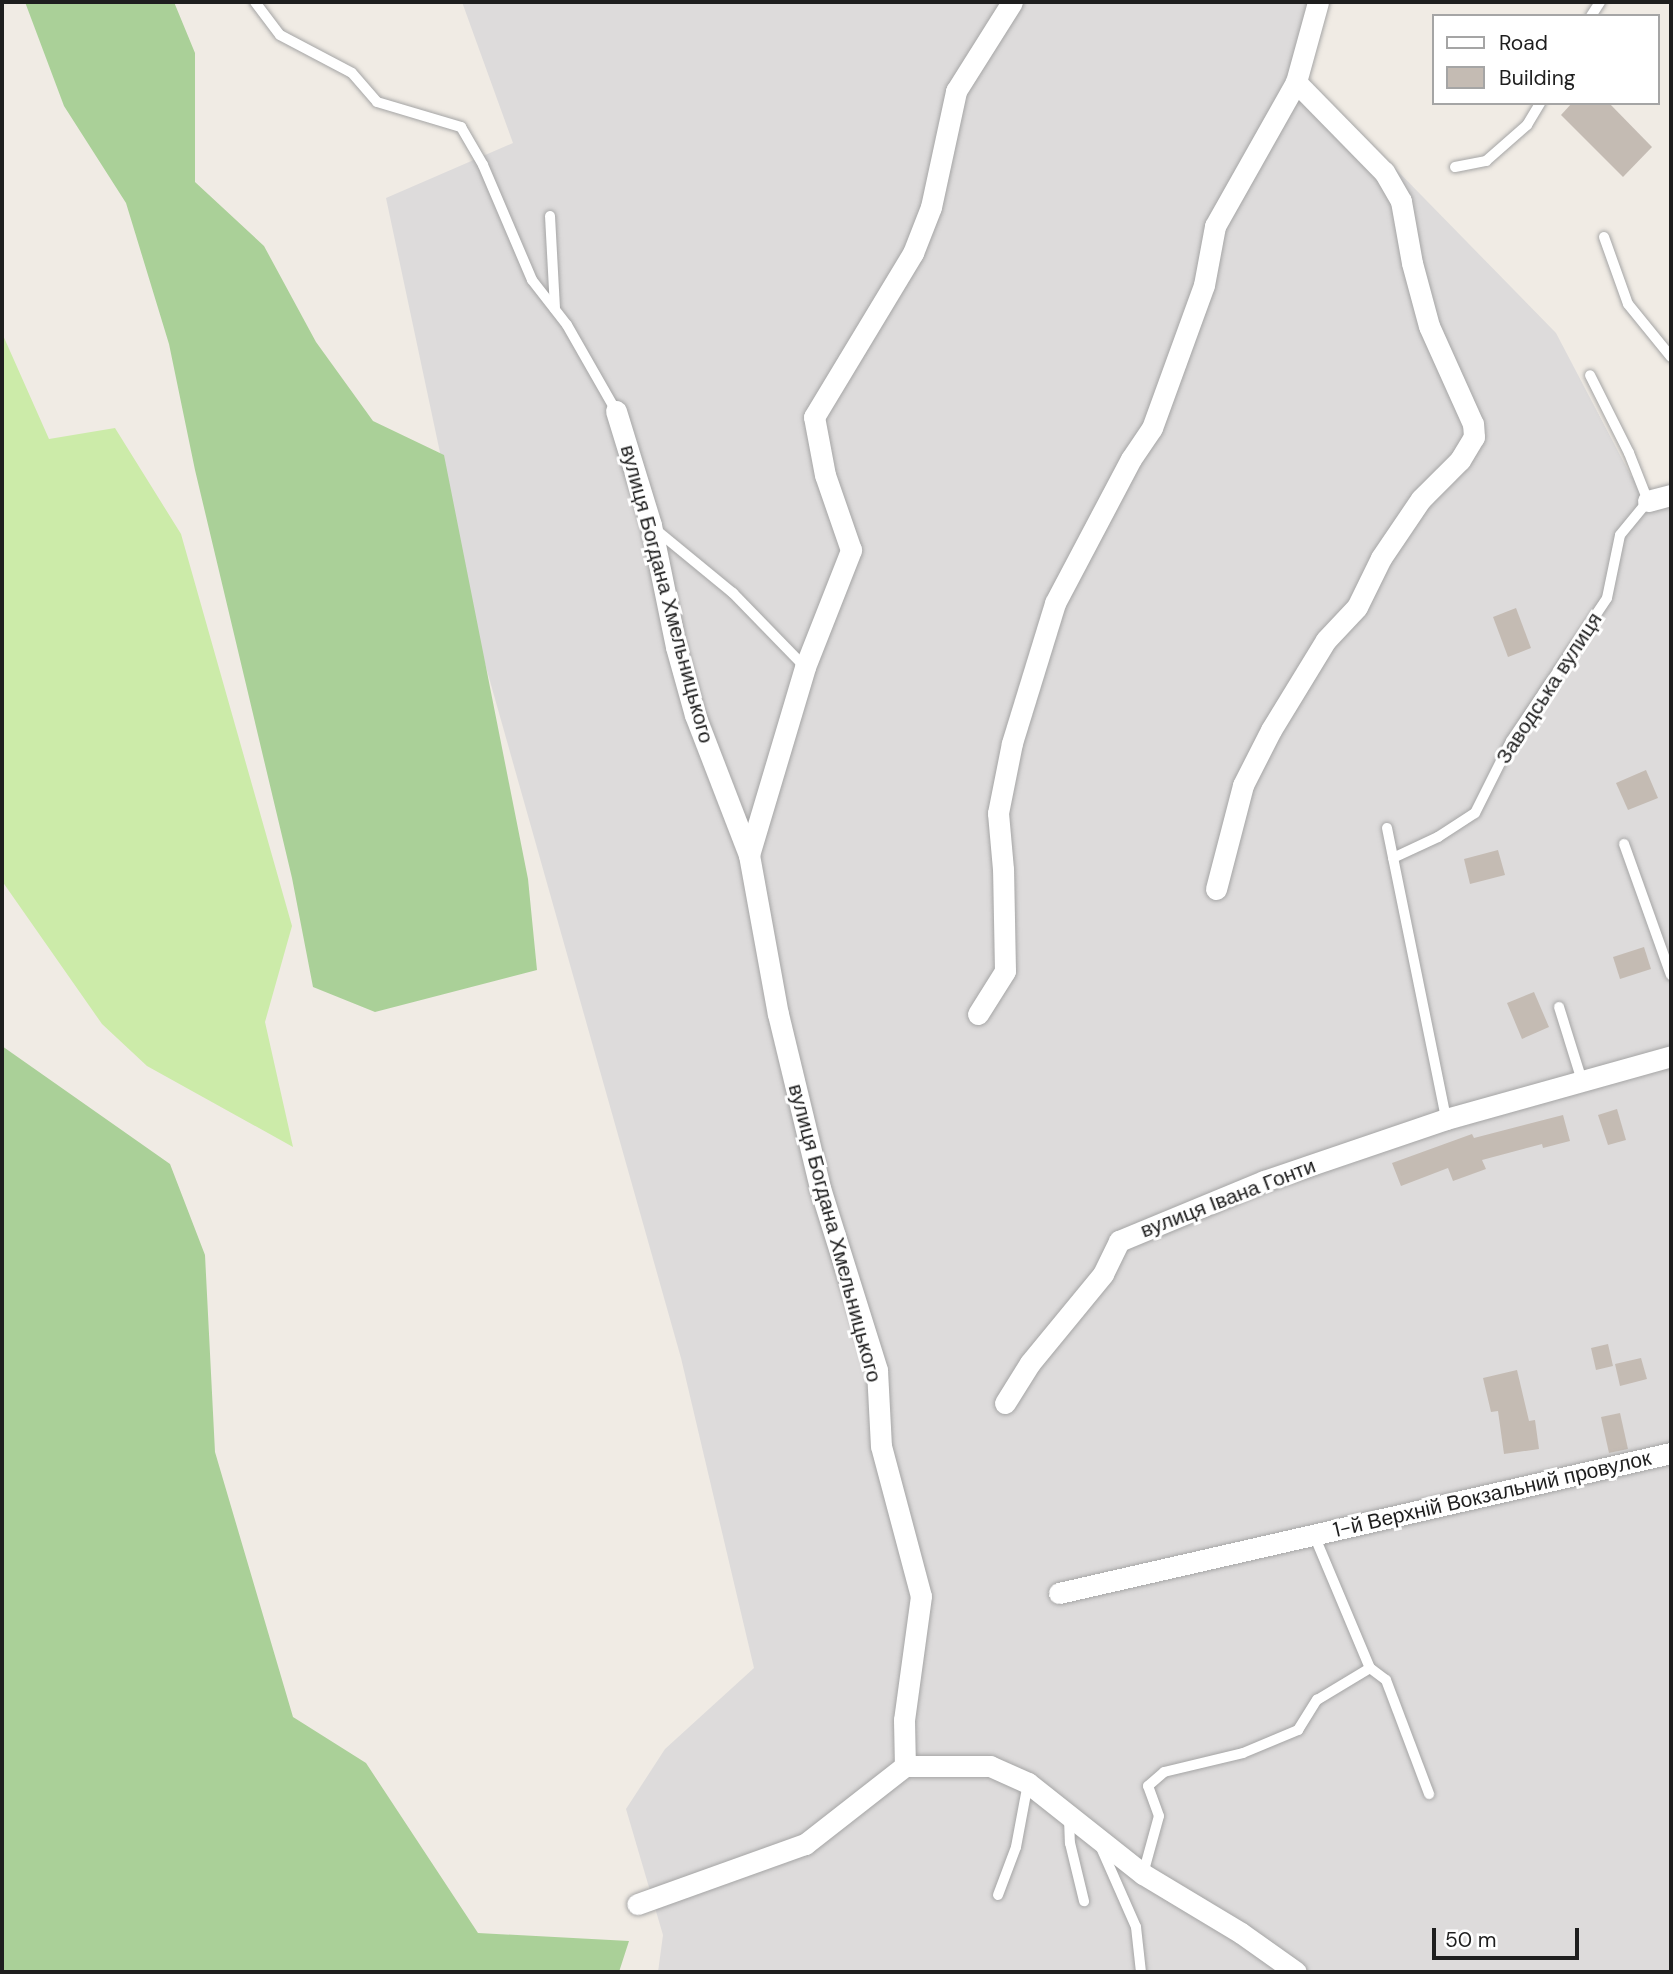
<!DOCTYPE html>
<meta charset="utf-8">
<style>
body{margin:0}
#map{position:relative;width:1673px;height:1974px;overflow:hidden;background:#f0ebe4;font-family:"DM Sans",sans-serif}
div>[style]{position:absolute}
[style*='--x']{left:calc(var(--x)*1px);top:calc(var(--y)*1px);width:calc(var(--w)*1px);rotate:calc(var(--a)*1deg)}
.residential>*{inset:0;background:#dddbdb}
.grass>*{inset:0;background:#cceba9}
.forest>*{inset:0;background:#aad098}
.building>*{inset:0;background:#c4bbb3}
.roads{filter:drop-shadow(0 0 2px #a5a5a5) drop-shadow(0 0 2px #a5a5a5)}
.service>*{height:10px;margin:-5px;padding:0 5px;transform-origin:5px;border-radius:5px;background:#fff}
.minor>*{height:21px;margin:-10.5px;padding:0 10.5px;transform-origin:10.5px;border-radius:10.5px;background:#fff}
span{translate:-50% -50%;white-space:nowrap;text-align:center;line-height:1.15;-webkit-text-stroke:6px #fff;paint-order:stroke}
.street-label{font-size:21px;color:#1e1e1e}
.frame{position:absolute;inset:0;border:4px solid #1e1e1e;pointer-events:none}
.legend{position:absolute;left:1432px;top:14px;width:228px;height:91px;box-sizing:border-box;background:#fff;border:2px solid #a5a5a5;margin:0;padding:9px 12px;list-style:none;font-size:21px;color:#1e1e1e}
.legend li{display:flex;align-items:center;gap:14px;height:35px}
.legend b{width:35px;border:2px solid #a5a5a5}
.scale{position:absolute;left:1432px;top:1928px;width:147px;height:32px;box-sizing:border-box;border:4px solid #1e1e1e;border-top:0;padding-left:9px;font-size:21px;line-height:24px;white-space:nowrap;color:#1e1e1e;-webkit-text-stroke:5px #fff;paint-order:stroke}
</style>
<div id="map">
<div class="residential">
<div style="clip-path:polygon(462px 2px,1309px 2px,1292px 63px,1556px 333px,1631px 476px,1671px 509px,1671px 1972px,658px 1972px,663px 1935px,626px 1809px,665px 1749px,754px 1668px,681px 1358px,484px 660px,386px 198px,513px 143px)"></div>
</div>
<div class="grass">
<div style="clip-path:polygon(2px 333px,49px 439px,115px 428px,181px 534px,292px 926px,265px 1022px,293px 1147px,147px 1066px,102px 1024px,2px 881px)"></div>
</div>
<div class="forest">
<div style="clip-path:polygon(25px 2px,174px 2px,195px 53px,195px 182px,264px 246px,316px 342px,373px 421px,444px 455px,528px 879px,537px 970px,375px 1012px,313px 987px,292px 878px,195px 470px,169px 344px,126px 203px,64px 106px)"></div>
<div style="clip-path:polygon(2px 1046px,170px 1164px,205px 1255px,215px 1452px,293px 1717px,366px 1763px,478px 1933px,629px 1941px,619px 1972px,2px 1972px)"></div>
</div>
<div class="building">
<div style="clip-path:polygon(1572px 103px,1609px 103px,1652px 147px,1623px 177px,1561px 115px)"></div>
<div style="clip-path:polygon(1516px 608px,1531px 648px,1508px 657px,1493px 617px)"></div>
<div style="clip-path:polygon(1646px 770px,1658px 798px,1628px 810px,1616px 783px)"></div>
<div style="clip-path:polygon(1498px 850px,1505px 875px,1470px 884px,1464px 859px)"></div>
<div style="clip-path:polygon(1644px 947px,1651px 969px,1620px 979px,1613px 957px)"></div>
<div style="clip-path:polygon(1534px 992px,1549px 1027px,1522px 1039px,1507px 1003px)"></div>
<div style="clip-path:polygon(1617px 1109px,1626px 1140px,1608px 1145px,1598px 1115px)"></div>
<div style="clip-path:polygon(1563px 1115px,1570px 1141px,1543px 1148px,1542px 1144px,1482px 1160px,1486px 1169px,1453px 1181px,1448px 1168px,1401px 1186px,1392px 1163px,1472px 1134px,1474px 1138px)"></div>
<div style="clip-path:polygon(1608px 1344px,1613px 1366px,1596px 1370px,1591px 1348px)"></div>
<div style="clip-path:polygon(1641px 1358px,1647px 1379px,1620px 1386px,1615px 1364px)"></div>
<div style="clip-path:polygon(1517px 1370px,1529px 1421px,1535px 1420px,1539px 1449px,1504px 1454px,1498px 1411px,1491px 1412px,1483px 1378px)"></div>
<div style="clip-path:polygon(1620px 1413px,1628px 1449px,1609px 1453px,1601px 1417px)"></div>
</div>
<div class="roads">
<div class="service">
<div style="--x:255;--y:2;--w:41;--a:52.9"></div>
<div style="--x:280;--y:35;--w:81;--a:27.8"></div>
<div style="--x:352;--y:73;--w:38;--a:49"></div>
<div style="--x:377;--y:102;--w:88;--a:16.6"></div>
<div style="--x:461;--y:127;--w:44;--a:59.9"></div>
<div style="--x:483;--y:165;--w:125;--a:66.9"></div>
<div style="--x:532;--y:280;--w:57;--a:52.1"></div>
<div style="--x:567;--y:325;--w:99;--a:60.3"></div>
<div style="--x:1591;--y:16;--w:17;--a:-57"></div>
<div style="--x:1455;--y:167;--w:32;--a:-11"></div>
<div style="--x:1486;--y:161;--w:55;--a:-41.3"></div>
<div style="--x:1527;--y:125;--w:26;--a:-59"></div>
<div style="--x:550;--y:216;--w:93;--a:86.9"></div>
<div style="--x:1604;--y:237;--w:71;--a:70.3"></div>
<div style="--x:1628;--y:304;--w:68;--a:50.9"></div>
<div style="--x:655;--y:529;--w:101;--a:39.4"></div>
<div style="--x:733;--y:593;--w:103;--a:45.8"></div>
<div style="--x:1387;--y:828;--w:297;--a:78.5"></div>
<div style="--x:1624;--y:844;--w:139;--a:70.3"></div>
<div style="--x:1393;--y:858;--w:50;--a:-25"></div>
<div style="--x:1438;--y:837;--w:44;--a:-33"></div>
<div style="--x:1475;--y:813;--w:80;--a:-63.4"></div>
<div style="--x:1511;--y:741;--w:172;--a:-56.1"></div>
<div style="--x:1607;--y:598;--w:64;--a:-78.3"></div>
<div style="--x:1620;--y:535;--w:44;--a:-50.5"></div>
<div style="--x:1648;--y:501;--w:52;--a:-111.6"></div>
<div style="--x:1629;--y:453;--w:87;--a:-116.6"></div>
<div style="--x:1559;--y:1007;--w:77;--a:72.7"></div>
<div style="--x:1314;--y:1535;--w:144;--a:67.2"></div>
<div style="--x:1370;--y:1668;--w:20;--a:37"></div>
<div style="--x:1386;--y:1680;--w:122;--a:69.3"></div>
<div style="--x:1069;--y:1818;--w:25;--a:88"></div>
<div style="--x:1070;--y:1843;--w:60;--a:76.4"></div>
<div style="--x:1099;--y:1843;--w:92;--a:66.2"></div>
<div style="--x:1136;--y:1927;--w:45;--a:83.7"></div>
<div style="--x:1143;--y:1874;--w:60;--a:-74.6"></div>
<div style="--x:1159;--y:1816;--w:32;--a:-110"></div>
<div style="--x:1148;--y:1786;--w:21;--a:-41"></div>
<div style="--x:1164;--y:1772;--w:81;--a:-13.5"></div>
<div style="--x:1243;--y:1753;--w:60;--a:-22.7"></div>
<div style="--x:1298;--y:1730;--w:36;--a:-58"></div>
<div style="--x:1317;--y:1700;--w:62;--a:-31.1"></div>
<div style="--x:998;--y:1895;--w:51;--a:-69.4"></div>
<div style="--x:1016;--y:1847;--w:65;--a:-79.4"></div>
</div>
<div class="minor">
<div style="--x:616;--y:411;--w:119;--a:72.9"></div>
<div style="--x:651;--y:525;--w:125;--a:78.4"></div>
<div style="--x:676;--y:647;--w:71;--a:74.4"></div>
<div style="--x:695;--y:715;--w:150;--a:68.9"></div>
<div style="--x:749;--y:855;--w:162;--a:79.7"></div>
<div style="--x:778;--y:1014;--w:179;--a:76.4"></div>
<div style="--x:820;--y:1188;--w:191;--a:72.6"></div>
<div style="--x:877;--y:1370;--w:76;--a:87"></div>
<div style="--x:881;--y:1446;--w:155;--a:75.1"></div>
<div style="--x:921;--y:1596;--w:125;--a:97.8"></div>
<div style="--x:904;--y:1720;--w:46;--a:88.8"></div>
<div style="--x:905;--y:1766;--w:127;--a:142"></div>
<div style="--x:805;--y:1844;--w:178;--a:160.3"></div>
<div style="--x:1648;--y:501;--w:24;--a:-15"></div>
<div style="--x:749;--y:855;--w:196;--a:-73.4"></div>
<div style="--x:805;--y:667;--w:126;--a:-68.5"></div>
<div style="--x:851;--y:550;--w:79;--a:-109.1"></div>
<div style="--x:825;--y:475;--w:59;--a:-100.7"></div>
<div style="--x:814;--y:417;--w:192;--a:-58.9"></div>
<div style="--x:913;--y:253;--w:49;--a:-68.6"></div>
<div style="--x:931;--y:207;--w:119;--a:-77.8"></div>
<div style="--x:956;--y:91;--w:105;--a:-57.8"></div>
<div style="--x:1216;--y:889;--w:107;--a:-75.4"></div>
<div style="--x:1243;--y:785;--w:62;--a:-63"></div>
<div style="--x:1271;--y:730;--w:105;--a:-58.6"></div>
<div style="--x:1326;--y:640;--w:45;--a:-46.8"></div>
<div style="--x:1357;--y:607;--w:55;--a:-63.9"></div>
<div style="--x:1381;--y:558;--w:71;--a:-55.9"></div>
<div style="--x:1421;--y:499;--w:55;--a:-45"></div>
<div style="--x:1460;--y:460;--w:27;--a:-59"></div>
<div style="--x:1474;--y:437;--w:13;--a:-94"></div>
<div style="--x:1473;--y:424;--w:107;--a:-114.2"></div>
<div style="--x:1429;--y:326;--w:65;--a:-105.1"></div>
<div style="--x:1412;--y:263;--w:63;--a:-100.1"></div>
<div style="--x:1401;--y:201;--w:34;--a:-120"></div>
<div style="--x:1384;--y:172;--w:126;--a:-134.4"></div>
<div style="--x:978;--y:1014;--w:51;--a:-57.9"></div>
<div style="--x:1005;--y:971;--w:102;--a:-91.1"></div>
<div style="--x:1003;--y:869;--w:56;--a:-95.1"></div>
<div style="--x:998;--y:813;--w:71;--a:-78.7"></div>
<div style="--x:1012;--y:743;--w:146;--a:-72.9"></div>
<div style="--x:1055;--y:603;--w:163;--a:-62.2"></div>
<div style="--x:1131;--y:459;--w:37;--a:-56"></div>
<div style="--x:1152;--y:428;--w:152;--a:-70"></div>
<div style="--x:1204;--y:285;--w:60;--a:-79.4"></div>
<div style="--x:1215;--y:226;--w:165;--a:-60.6"></div>
<div style="--x:1296;--y:82;--w:83;--a:-74.6"></div>
<div style="--x:1005;--y:1403;--w:47;--a:-58"></div>
<div style="--x:1030;--y:1363;--w:115;--a:-50.6"></div>
<div style="--x:1103;--y:1274;--w:37;--a:-64"></div>
<div style="--x:1119;--y:1241;--w:157;--a:-22.5"></div>
<div style="--x:1264;--y:1181;--w:192;--a:-18.8"></div>
<div style="--x:1446;--y:1119;--w:234;--a:-15.6"></div>
<div style="--x:1059;--y:1593;--w:628;--a:-12.89"></div>
<div style="--x:905;--y:1766;--w:85;--a:0"></div>
<div style="--x:990;--y:1766;--w:42;--a:24.1"></div>
<div style="--x:1028;--y:1783;--w:147;--a:38.4"></div>
<div style="--x:1143;--y:1874;--w:114;--a:31"></div>
<div style="--x:1241;--y:1933;--w:67;--a:35.3"></div>
</div>
</div>
<div class="street-label">
<span style="left:667px;top:594px;rotate:75deg">вулиця Богдана Хмельницького</span>
<span style="left:1549px;top:688px;rotate:-57deg">Заводська вулиця</span>
<span style="left:1228px;top:1198px;rotate:-21deg">вулиця Івана Гонти</span>
<span style="left:835px;top:1233px;rotate:75deg">вулиця Богдана Хмельницького</span>
<span style="left:1492px;top:1494px;rotate:-13deg">1-й Верхній Вокзальний провулок</span>
</div>
<div class="frame"></div>
<ul class="legend">
<li><b style="height:9px;background:#fff"></b>Road</li>
<li><b style="height:19px;background:#c4bbb3"></b>Building</li>
</ul>
<div class="scale">50 m</div>
</div>
